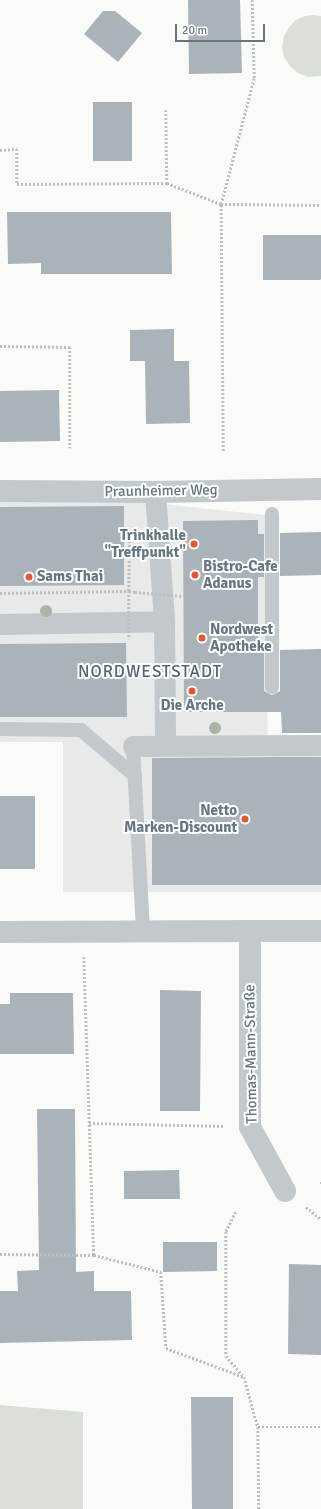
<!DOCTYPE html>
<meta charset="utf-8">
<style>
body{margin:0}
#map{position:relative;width:321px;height:1509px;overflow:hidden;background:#fafaf8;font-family:Signika,sans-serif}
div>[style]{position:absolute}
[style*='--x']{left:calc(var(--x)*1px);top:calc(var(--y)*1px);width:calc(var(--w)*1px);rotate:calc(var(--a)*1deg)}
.built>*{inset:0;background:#e8e9e9}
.green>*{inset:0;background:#dadfd7}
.building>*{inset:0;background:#aab3b9}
.path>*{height:2.5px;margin-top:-1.25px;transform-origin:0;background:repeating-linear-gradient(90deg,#bbbfc2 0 2px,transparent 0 4px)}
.service>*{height:14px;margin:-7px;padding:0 7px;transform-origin:7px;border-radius:7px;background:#c3c8cc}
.pedestrian>*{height:21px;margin:-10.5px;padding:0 10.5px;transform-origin:10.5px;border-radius:10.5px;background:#c3c8cc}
.minor>*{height:22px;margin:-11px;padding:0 11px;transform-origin:11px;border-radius:11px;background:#c3c8cc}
.path-bridge>*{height:2.5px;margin-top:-1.25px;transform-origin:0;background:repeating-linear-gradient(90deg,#bbbfc2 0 2px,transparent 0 4px)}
.trees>*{width:12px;height:12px;margin:-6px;border-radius:50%;background:#aab4a7}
.dots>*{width:11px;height:11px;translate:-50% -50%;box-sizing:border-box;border:2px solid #fff;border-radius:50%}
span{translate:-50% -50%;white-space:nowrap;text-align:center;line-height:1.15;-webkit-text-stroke:4px #fff;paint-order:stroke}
.street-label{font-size:15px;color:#657683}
.poi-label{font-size:15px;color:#657683;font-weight:700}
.right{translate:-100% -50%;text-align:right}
.left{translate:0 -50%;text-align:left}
.quarter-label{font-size:17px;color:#57646e;letter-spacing:1px}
.scale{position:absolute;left:175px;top:24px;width:90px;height:18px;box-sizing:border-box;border:2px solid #657683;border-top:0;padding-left:5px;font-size:12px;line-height:14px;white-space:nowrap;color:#657683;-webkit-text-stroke:3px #fff;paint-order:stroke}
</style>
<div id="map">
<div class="built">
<div style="clip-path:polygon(0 500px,126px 500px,265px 515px,268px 751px,321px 752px,321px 892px,63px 892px,63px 742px,0 742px)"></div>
</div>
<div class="green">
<div style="clip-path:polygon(314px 15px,321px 16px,321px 76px,308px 77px,298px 73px,290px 66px,284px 57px,282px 47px,284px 36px,289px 27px,296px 20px,305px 16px)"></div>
<div style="clip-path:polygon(0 1405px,83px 1412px,83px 1509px,0 1509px)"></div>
</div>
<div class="building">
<div style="clip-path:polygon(188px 0,240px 0,242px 73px,189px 74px)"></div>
<div style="clip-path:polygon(103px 11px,115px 11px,142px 33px,118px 62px,84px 34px)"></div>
<div style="clip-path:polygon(93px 102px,132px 102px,132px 161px,93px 161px)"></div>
<div style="clip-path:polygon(7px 212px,171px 212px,172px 274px,41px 274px,41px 263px,8px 264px)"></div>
<div style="clip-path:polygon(263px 235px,321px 235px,321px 279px,320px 280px,263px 280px)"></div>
<div style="clip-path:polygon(174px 329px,174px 361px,189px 361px,190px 423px,146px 424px,145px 361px,130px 361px,130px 330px)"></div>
<div style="clip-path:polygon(59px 390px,60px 441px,0 442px,0 391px)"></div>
<div style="clip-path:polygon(124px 506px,124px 585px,0 586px,0 507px)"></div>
<div style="clip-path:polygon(258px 520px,258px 534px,264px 534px,264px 577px,258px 577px,258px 651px,264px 651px,264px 691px,272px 695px,280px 691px,280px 650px,321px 649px,321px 733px,282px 733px,281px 712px,184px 712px,183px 521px)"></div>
<div style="clip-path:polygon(321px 532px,321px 575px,280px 576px,280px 533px)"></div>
<div style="clip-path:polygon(126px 643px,127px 717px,0 717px,0 644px)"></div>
<div style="clip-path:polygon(283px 757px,321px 757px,321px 885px,152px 885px,152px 758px)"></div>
<div style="clip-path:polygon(0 796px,35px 796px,35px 869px,0 869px)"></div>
<div style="clip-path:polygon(160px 990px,201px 991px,200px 1111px,160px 1111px)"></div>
<div style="clip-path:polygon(10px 993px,73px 993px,74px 1054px,0 1054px,0 1004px,10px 1004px)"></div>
<div style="clip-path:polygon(37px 1109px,75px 1109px,76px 1272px,94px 1271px,94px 1291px,131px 1291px,132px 1340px,0 1343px,0 1291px,18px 1291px,17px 1271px,39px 1270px)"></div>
<div style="clip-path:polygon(179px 1170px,180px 1199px,124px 1199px,124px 1171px)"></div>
<div style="clip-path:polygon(163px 1242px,217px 1242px,217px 1271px,163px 1272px)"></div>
<div style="clip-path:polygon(289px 1264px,321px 1265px,321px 1355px,288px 1354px)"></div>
<div style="clip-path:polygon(191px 1397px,233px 1397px,233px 1509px,192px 1509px)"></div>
</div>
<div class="path">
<div style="--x:166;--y:110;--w:73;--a:89.2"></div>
<div style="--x:0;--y:150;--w:17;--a:-3"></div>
<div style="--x:17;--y:149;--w:35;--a:90"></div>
<div style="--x:17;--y:184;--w:150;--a:-0.4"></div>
<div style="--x:167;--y:183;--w:58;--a:21.3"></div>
<div style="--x:221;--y:204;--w:100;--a:0.6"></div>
<div style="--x:0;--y:346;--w:70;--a:0.8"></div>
<div style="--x:70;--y:347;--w:101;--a:90"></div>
<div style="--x:223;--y:451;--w:247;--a:-90.5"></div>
<div style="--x:221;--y:204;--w:130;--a:-75.3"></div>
<div style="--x:254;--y:78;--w:78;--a:-91.5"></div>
<div style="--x:130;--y:533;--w:58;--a:91"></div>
<div style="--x:129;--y:591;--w:6;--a:9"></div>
<div style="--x:0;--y:593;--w:129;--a:-0.9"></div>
<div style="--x:129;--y:591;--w:4;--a:90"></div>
<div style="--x:84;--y:957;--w:298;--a:88.1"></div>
<div style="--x:89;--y:1123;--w:135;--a:1.3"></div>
<div style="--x:320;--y:1183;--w:1;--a:0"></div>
<div style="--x:306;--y:1207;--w:19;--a:39"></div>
<div style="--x:236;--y:1212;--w:22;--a:117"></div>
<div style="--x:226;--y:1232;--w:124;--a:90"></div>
<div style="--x:226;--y:1356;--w:28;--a:49"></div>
<div style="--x:244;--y:1377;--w:52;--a:74.4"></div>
<div style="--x:258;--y:1427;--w:82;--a:89.3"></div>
<div style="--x:0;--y:1254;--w:94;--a:0.6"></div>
<div style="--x:94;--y:1255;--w:69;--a:14.2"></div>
<div style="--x:161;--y:1272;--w:76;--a:86.2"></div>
<div style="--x:166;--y:1348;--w:83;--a:20.4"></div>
<div style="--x:258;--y:1427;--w:63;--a:0"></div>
</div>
<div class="service">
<div style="--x:272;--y:514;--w:173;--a:90"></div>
<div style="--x:0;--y:729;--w:81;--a:0.7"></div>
<div style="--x:81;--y:730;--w:71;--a:40.4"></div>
<div style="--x:133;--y:746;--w:185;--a:86.9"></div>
</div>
<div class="pedestrian">
<div style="--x:155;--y:492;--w:129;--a:86"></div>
<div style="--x:164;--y:621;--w:125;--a:89.5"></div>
<div style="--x:0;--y:624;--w:164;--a:-1"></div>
<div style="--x:133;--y:746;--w:188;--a:-0.3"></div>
</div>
<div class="minor">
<div style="--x:0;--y:491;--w:155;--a:0.4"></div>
<div style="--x:155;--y:492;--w:166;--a:-1"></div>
<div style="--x:0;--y:932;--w:321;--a:-0.2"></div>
<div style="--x:250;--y:932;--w:195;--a:90"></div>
<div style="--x:250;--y:1127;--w:73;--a:61.3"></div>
</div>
<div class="path-bridge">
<div style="--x:135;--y:592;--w:49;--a:4.7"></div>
<div style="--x:129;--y:595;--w:44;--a:90"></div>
</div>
<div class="trees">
<div style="left:46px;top:611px"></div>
<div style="left:215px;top:728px"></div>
</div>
<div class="dots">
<div style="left:194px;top:544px;background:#e4572e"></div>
<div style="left:195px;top:575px;background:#e4572e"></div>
<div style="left:29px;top:577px;background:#e4572e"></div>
<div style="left:202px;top:638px;background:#e4572e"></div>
<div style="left:192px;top:691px;background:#e4572e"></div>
<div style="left:245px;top:819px;background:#e4572e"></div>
</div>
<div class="street-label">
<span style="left:161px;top:491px;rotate:-1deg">Praunheimer Weg</span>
<span style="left:251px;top:1054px;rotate:-91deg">Thomas-Mann-Straße</span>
</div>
<div class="poi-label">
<span class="right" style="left:186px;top:544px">Trinkhalle<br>"Treffpunkt"</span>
<span class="left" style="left:203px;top:575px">Bistro-Cafe<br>Adanus</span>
<span class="left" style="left:37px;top:577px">Sams Thai</span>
<span class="left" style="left:210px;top:638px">Nordwest<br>Apotheke</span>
<span style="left:192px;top:706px">Die Arche</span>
<span class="right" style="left:237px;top:819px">Netto<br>Marken-Discount</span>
</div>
<div class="quarter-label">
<span style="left:150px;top:672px">NORDWESTSTADT</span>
</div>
<div class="scale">20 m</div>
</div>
